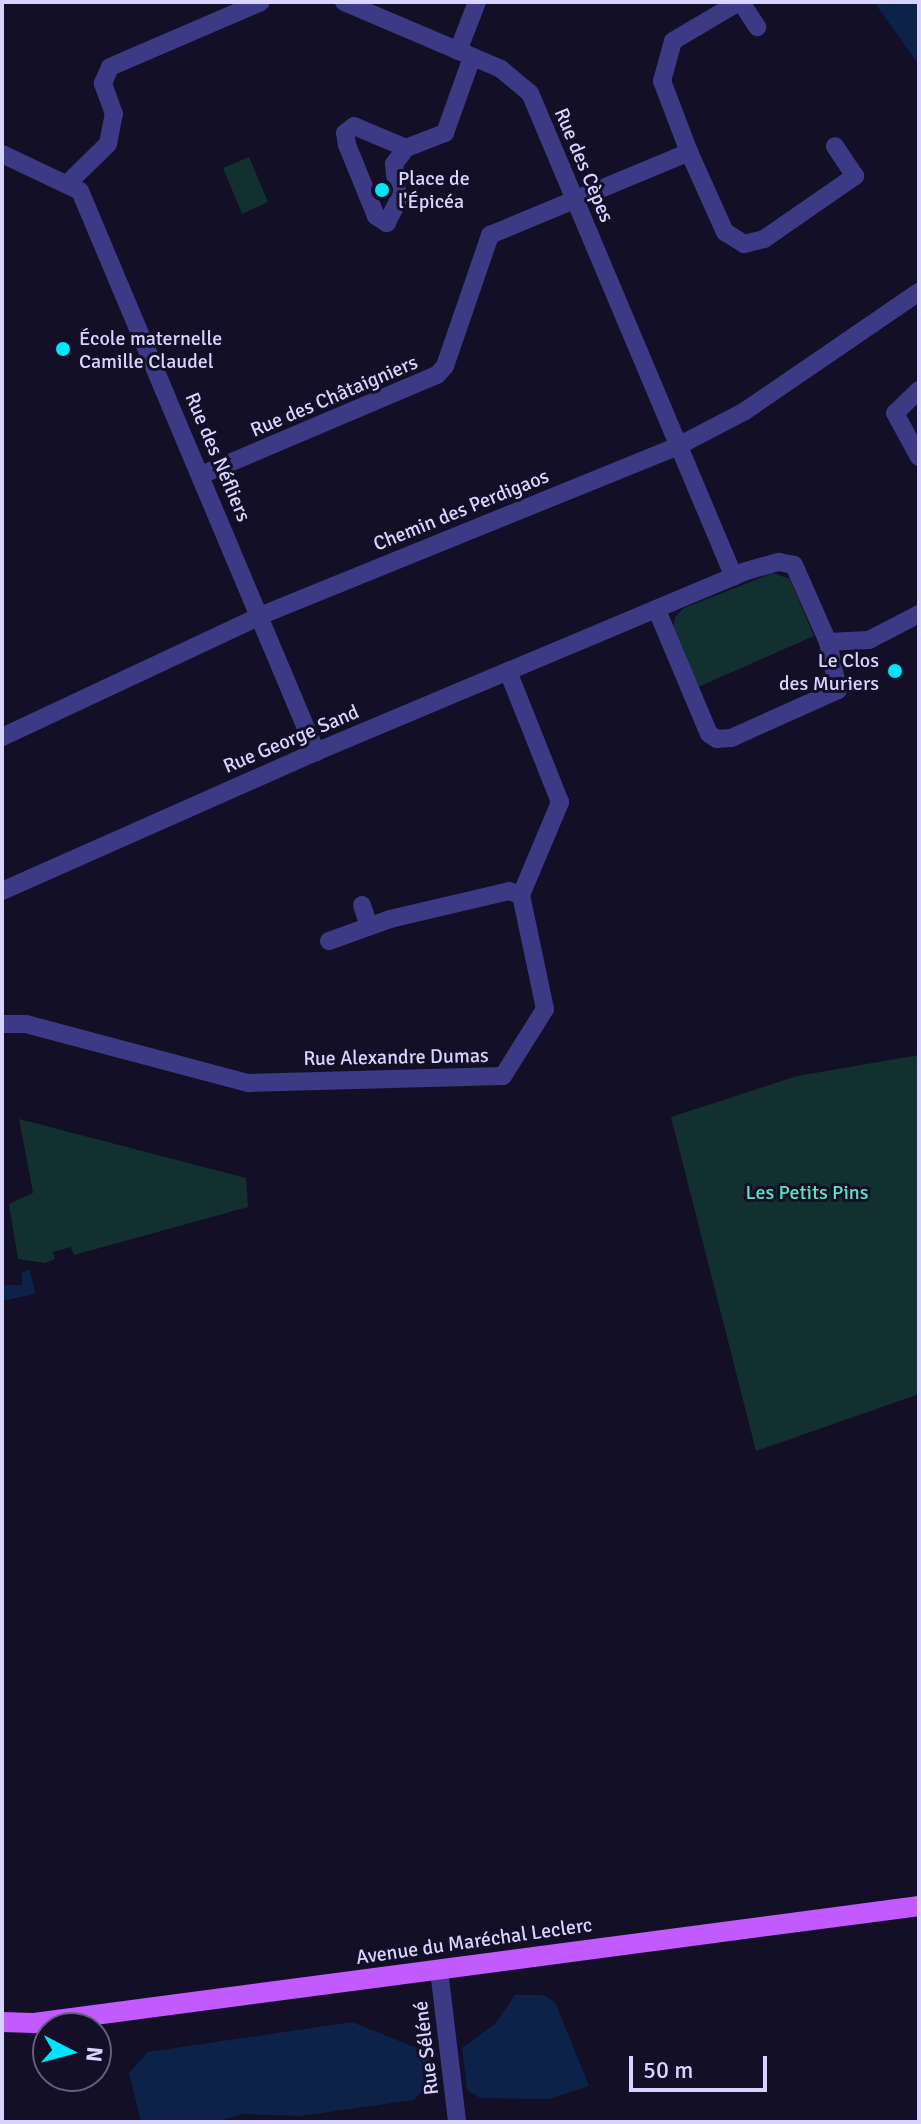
<!DOCTYPE html>
<meta charset="utf-8">
<style>
body{margin:0}
#map{position:relative;width:921px;height:2124px;overflow:hidden;background:#130f26;font-family:Signika,sans-serif}
div>[style]{position:absolute}
[style*='--x']{left:calc(var(--x)*1px);top:calc(var(--y)*1px);width:calc(var(--w)*1px);rotate:calc(var(--a)*1deg)}
.green>*{inset:0;background:#12302f}
.water>*{inset:0;background:#0c2248}
.minor>*{height:18px;margin:-9px;padding:0 9px;transform-origin:9px;border-radius:9px;background:#3d3a85}
.major>*{height:20px;margin:-10px;padding:0 10px;transform-origin:10px;border-radius:10px;background:#c25bff}
.dots>*{width:22px;height:22px;translate:-50% -50%;box-sizing:border-box;border:4px solid #130f26;border-radius:50%}
span{translate:-50% -50%;white-space:nowrap;text-align:center;line-height:1.15;-webkit-text-stroke:6px #130f26;paint-order:stroke}
.street-label{font-size:20px;color:#d9d4ff}
.poi-label{font-size:20px;color:#d9d4ff}
.left{translate:0 -50%;text-align:left}
.right{translate:-100% -50%;text-align:right}
.park-label{font-size:20px;color:#5fe0c0}
.frame{position:absolute;inset:0;border:4px solid #d9d4ff;pointer-events:none}
.north{position:absolute;left:32px;top:2012px;width:80px;height:80px;box-sizing:border-box;background:#130f26;border:2px solid #625e7d;border-radius:50%;rotate:96deg;font-size:22px;font-weight:700;line-height:32px;text-align:center;color:#d9d4ff}
.north::after{content:'';display:block;margin:auto;width:28px;height:36px;background:#00e5ff;clip-path:polygon(50% 0,100% 100%,50% 72%,0 100%)}
.scale{position:absolute;left:629px;top:2056px;width:138px;height:36px;box-sizing:border-box;border:4px solid #d9d4ff;border-top:0;padding-left:10px;font-size:24px;line-height:28px;white-space:nowrap;color:#d9d4ff;-webkit-text-stroke:6px #130f26;paint-order:stroke}
</style>
<div id="map">
<div class="green">
<div style="clip-path:polygon(249px 157px,268px 202px,242px 214px,223px 168px)"></div>
<div style="clip-path:polygon(773px 573px,790px 579px,814px 636px,698px 687px,673px 629px,675px 617px,684px 608px)"></div>
<div style="clip-path:polygon(919px 1055px,919px 1394px,756px 1451px,671px 1117px,797px 1076px)"></div>
<div style="clip-path:polygon(19px 1119px,246px 1178px,248px 1207px,74px 1255px,71px 1247px,53px 1252px,55px 1259px,45px 1263px,18px 1259px,9px 1204px,33px 1193px)"></div>
</div>
<div class="water">
<div style="clip-path:polygon(874px 2px,919px 2px,919px 65px)"></div>
<div style="clip-path:polygon(30px 1270px,35px 1294px,2px 1301px,2px 1285px,22px 1285px,22px 1272px)"></div>
<div style="clip-path:polygon(515px 1995px,543px 1995px,555px 2002px,589px 2086px,549px 2099px,480px 2098px,467px 2090px,462px 2048px,495px 2024px)"></div>
<div style="clip-path:polygon(352px 2022px,429px 2053px,430px 2084px,413px 2100px,301px 2116px,242px 2114px,216px 2122px,141px 2122px,129px 2073px,148px 2052px)"></div>
</div>
<div class="minor">
<div style="--x:344;--y:2;--w:171;--a:23.1"></div>
<div style="--x:501;--y:69;--w:38;--a:40"></div>
<div style="--x:530;--y:93;--w:525;--a:67.15"></div>
<div style="--x:741;--y:2;--w:30;--a:57"></div>
<div style="--x:458;--y:51;--w:53;--a:-68.8"></div>
<div style="--x:354;--y:126;--w:56;--a:22.9"></div>
<div style="--x:406;--y:148;--w:20;--a:127"></div>
<div style="--x:394;--y:164;--w:37;--a:84"></div>
<div style="--x:398;--y:201;--w:25;--a:117"></div>
<div style="--x:387;--y:223;--w:13;--a:-148"></div>
<div style="--x:376;--y:216;--w:77;--a:-112.2"></div>
<div style="--x:347;--y:145;--w:12;--a:-99"></div>
<div style="--x:345;--y:133;--w:11;--a:-38"></div>
<div style="--x:406;--y:148;--w:42;--a:-21"></div>
<div style="--x:445;--y:133;--w:81;--a:-70.4"></div>
<div style="--x:689;--y:152;--w:76;--a:-110.8"></div>
<div style="--x:662;--y:81;--w:41;--a:-74.6"></div>
<div style="--x:673;--y:41;--w:77;--a:-30.6"></div>
<div style="--x:2;--y:154;--w:86;--a:25.4"></div>
<div style="--x:80;--y:191;--w:609;--a:67.18"></div>
<div style="--x:69;--y:182;--w:54;--a:-44.3"></div>
<div style="--x:108;--y:144;--w:31;--a:-79"></div>
<div style="--x:114;--y:114;--w:33;--a:-110"></div>
<div style="--x:103;--y:83;--w:17;--a:-66"></div>
<div style="--x:110;--y:67;--w:164;--a:-23.3"></div>
<div style="--x:919;--y:390;--w:33;--a:136"></div>
<div style="--x:895;--y:413;--w:50;--a:61.4"></div>
<div style="--x:201;--y:475;--w:256;--a:-23"></div>
<div style="--x:437;--y:375;--w:12;--a:-48"></div>
<div style="--x:445;--y:366;--w:139;--a:-71"></div>
<div style="--x:490;--y:235;--w:216;--a:-22.6"></div>
<div style="--x:689;--y:152;--w:88;--a:65.8"></div>
<div style="--x:725;--y:232;--w:22;--a:32"></div>
<div style="--x:744;--y:244;--w:21;--a:-14"></div>
<div style="--x:764;--y:239;--w:111;--a:-34.7"></div>
<div style="--x:855;--y:176;--w:36;--a:-124"></div>
<div style="--x:828;--y:642;--w:41;--a:-2.8"></div>
<div style="--x:869;--y:640;--w:56;--a:-27.5"></div>
<div style="--x:2;--y:737;--w:287;--a:-25.1"></div>
<div style="--x:262;--y:615;--w:451;--a:-22.1"></div>
<div style="--x:680;--y:445;--w:73;--a:-27.6"></div>
<div style="--x:745;--y:411;--w:211;--a:-34.4"></div>
<div style="--x:2;--y:891;--w:338;--a:-23.9"></div>
<div style="--x:311;--y:754;--w:469;--a:-22.8"></div>
<div style="--x:743;--y:572;--w:37;--a:-16"></div>
<div style="--x:779;--y:562;--w:15;--a:11"></div>
<div style="--x:794;--y:565;--w:84;--a:66.2"></div>
<div style="--x:828;--y:642;--w:49;--a:78.2"></div>
<div style="--x:838;--y:690;--w:117;--a:155.8"></div>
<div style="--x:731;--y:738;--w:14;--a:176"></div>
<div style="--x:717;--y:739;--w:9;--a:-148"></div>
<div style="--x:709;--y:734;--w:134;--a:-112.8"></div>
<div style="--x:362;--y:905;--w:22;--a:72"></div>
<div style="--x:329;--y:941;--w:65;--a:-19.8"></div>
<div style="--x:390;--y:919;--w:122;--a:-13.2"></div>
<div style="--x:509;--y:891;--w:13;--a:18"></div>
<div style="--x:2;--y:1024;--w:24;--a:0"></div>
<div style="--x:26;--y:1024;--w:230;--a:14.9"></div>
<div style="--x:248;--y:1083;--w:255;--a:-1.6"></div>
<div style="--x:503;--y:1076;--w:79;--a:-57.9"></div>
<div style="--x:545;--y:1009;--w:116;--a:-101.9"></div>
<div style="--x:521;--y:895;--w:101;--a:-67.2"></div>
<div style="--x:560;--y:802;--w:141;--a:-111.7"></div>
<div style="--x:439;--y:1970;--w:153;--a:83.2"></div>
</div>
<div class="major">
<div style="--x:2;--y:2022;--w:32;--a:2"></div>
<div style="--x:34;--y:2023;--w:893;--a:-7.53"></div>
</div>
<div class="dots">
<div style="left:382px;top:190px;background:#00e5ff"></div>
<div style="left:63px;top:349px;background:#00e5ff"></div>
<div style="left:895px;top:671px;background:#00e5ff"></div>
</div>
<div class="street-label">
<span style="left:584px;top:165px;rotate:67deg">Rue des Cèpes</span>
<span style="left:334px;top:396px;rotate:-23deg">Rue des Châtaigniers</span>
<span style="left:218px;top:457px;rotate:67deg">Rue des Néfliers</span>
<span style="left:461px;top:510px;rotate:-22deg">Chemin des Perdigaos</span>
<span style="left:291px;top:739px;rotate:-23deg">Rue George Sand</span>
<span style="left:396px;top:1057px;rotate:-1deg">Rue Alexandre Dumas</span>
<span style="left:474px;top:1941px;rotate:-8deg">Avenue du Maréchal Leclerc</span>
<span style="left:426px;top:2048px;rotate:-97deg">Rue Séléné</span>
</div>
<div class="poi-label">
<span class="left" style="left:398px;top:190px">Place de<br>l'Épicéa</span>
<span class="left" style="left:79px;top:350px">École maternelle<br>Camille Claudel</span>
<span class="right" style="left:879px;top:672px">Le Clos<br>des Muriers</span>
</div>
<div class="park-label">
<span style="left:807px;top:1192px">Les Petits Pins</span>
</div>
<div class="frame"></div>
<div class="north">N</div>
<div class="scale">50 m</div>
</div>
